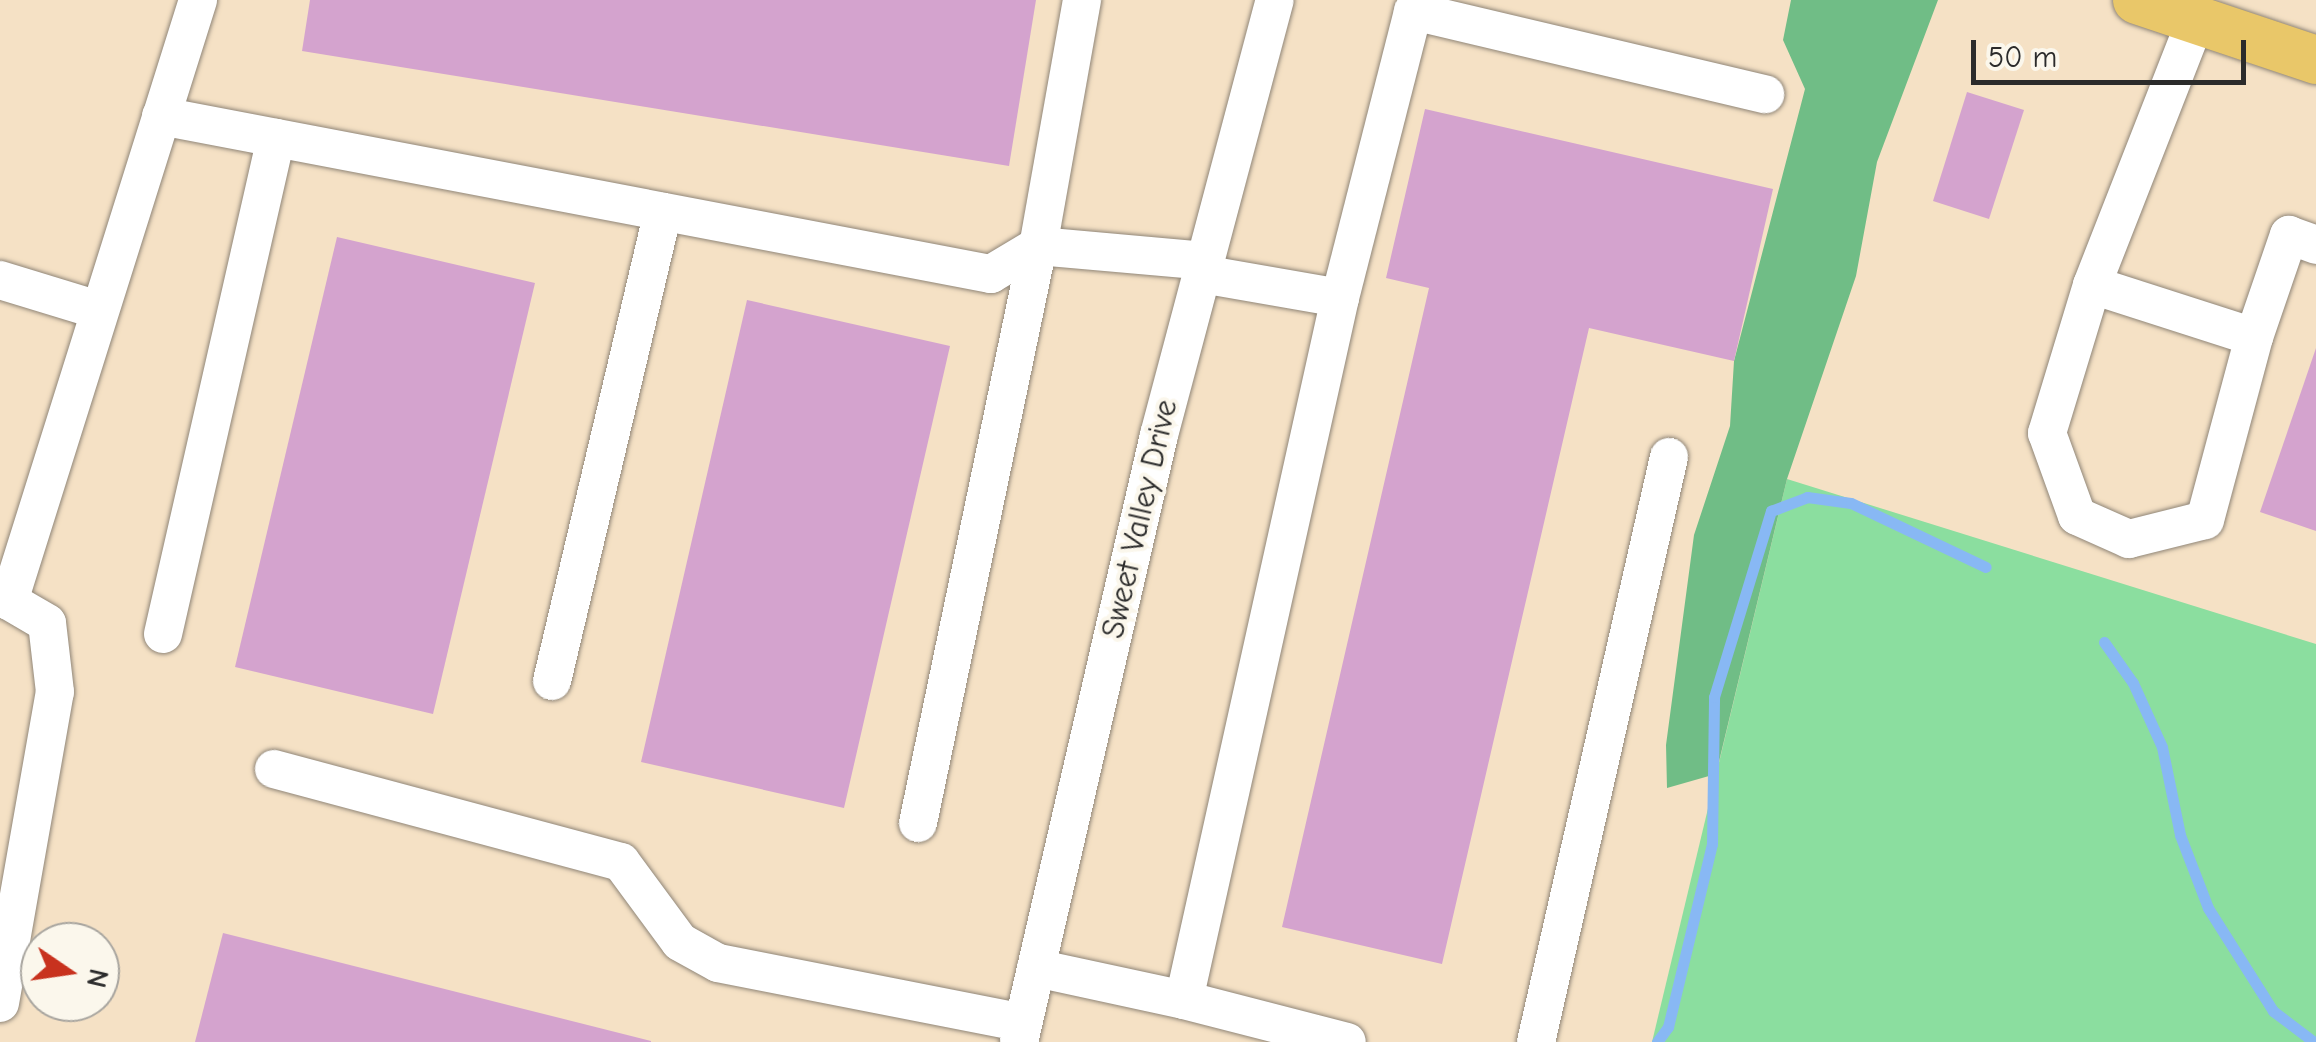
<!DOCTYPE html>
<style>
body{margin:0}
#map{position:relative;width:2316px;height:1042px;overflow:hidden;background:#f5e1c5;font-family:"Comic Neue",sans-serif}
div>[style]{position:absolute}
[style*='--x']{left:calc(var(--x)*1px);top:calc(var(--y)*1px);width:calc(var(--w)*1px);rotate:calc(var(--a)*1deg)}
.green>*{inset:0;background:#8bde9f}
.forest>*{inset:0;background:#70bd86}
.stream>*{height:11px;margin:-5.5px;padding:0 5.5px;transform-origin:5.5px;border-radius:5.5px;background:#88b8f4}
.building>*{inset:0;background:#d4a3ce}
.roads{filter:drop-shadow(0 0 2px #908678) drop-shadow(0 0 2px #908678)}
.minor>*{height:38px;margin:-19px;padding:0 19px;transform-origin:19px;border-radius:19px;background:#fff}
.major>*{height:48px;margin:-24px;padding:0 24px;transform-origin:24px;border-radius:24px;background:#e9c769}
span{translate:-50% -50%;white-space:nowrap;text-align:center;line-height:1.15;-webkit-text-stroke:8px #fbf7ec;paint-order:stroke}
.street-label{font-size:32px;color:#2b2b2b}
.north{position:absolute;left:20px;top:922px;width:100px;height:100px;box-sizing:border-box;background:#fbf7ec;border:2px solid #a8a59f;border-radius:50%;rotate:103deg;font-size:28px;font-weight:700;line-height:40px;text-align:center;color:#2b2b2b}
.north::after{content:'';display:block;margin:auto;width:35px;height:45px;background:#c8321e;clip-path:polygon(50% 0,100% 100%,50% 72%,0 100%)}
.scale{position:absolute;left:1971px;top:40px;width:275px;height:45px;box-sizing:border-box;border:5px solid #2b2b2b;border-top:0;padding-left:12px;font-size:30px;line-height:35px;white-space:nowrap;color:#2b2b2b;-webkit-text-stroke:8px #fbf7ec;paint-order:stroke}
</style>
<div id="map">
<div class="green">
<div style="clip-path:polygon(1787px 479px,2316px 644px,2316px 1042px,1652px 1042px)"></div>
</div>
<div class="forest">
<div style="clip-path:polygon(1791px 0,1938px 0,1877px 162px,1856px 276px,1787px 479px,1716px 774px,1667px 788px,1666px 745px,1694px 535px,1730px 426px,1734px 361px,1805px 89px,1783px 40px)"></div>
</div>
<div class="stream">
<div style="--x:2104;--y:642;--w:50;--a:54.7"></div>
<div style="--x:2133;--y:683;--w:70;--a:65.6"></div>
<div style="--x:2162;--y:747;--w:90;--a:78.4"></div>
<div style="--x:2180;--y:835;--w:78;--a:69"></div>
<div style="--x:2208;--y:908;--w:122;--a:57.7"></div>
<div style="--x:2273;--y:1011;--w:51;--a:37.1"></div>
<div style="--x:1657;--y:1042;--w:19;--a:-54"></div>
<div style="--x:1668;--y:1027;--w:188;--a:-76.5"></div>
<div style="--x:1712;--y:844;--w:147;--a:-89.2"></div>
<div style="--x:1714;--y:697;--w:195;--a:-73"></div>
<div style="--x:1771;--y:511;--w:39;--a:-21"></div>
<div style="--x:1807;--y:497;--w:44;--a:7.8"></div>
<div style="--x:1851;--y:503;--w:149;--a:25.4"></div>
</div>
<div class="building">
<div style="clip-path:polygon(310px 0,1036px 0,1009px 166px,302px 51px)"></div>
<div style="clip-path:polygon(1967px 92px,2024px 110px,1989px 219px,1933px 201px)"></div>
<div style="clip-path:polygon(1425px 109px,1773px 189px,1734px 361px,1589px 328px,1442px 964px,1282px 927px,1429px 288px,1386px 278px)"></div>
<div style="clip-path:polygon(337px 237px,535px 283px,433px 714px,235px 667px)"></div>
<div style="clip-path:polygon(747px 300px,950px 346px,844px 808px,641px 762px)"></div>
<div style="clip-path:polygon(2316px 348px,2316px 531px,2260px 512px)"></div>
<div style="clip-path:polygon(223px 933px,651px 1041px,651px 1042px,195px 1042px)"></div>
</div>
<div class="roads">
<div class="minor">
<div style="--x:1082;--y:0;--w:250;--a:100.1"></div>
<div style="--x:1038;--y:246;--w:168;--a:5.1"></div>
<div style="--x:161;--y:116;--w:845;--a:10.78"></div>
<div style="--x:991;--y:274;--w:55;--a:-30.8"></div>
<div style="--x:1202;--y:274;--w:140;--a:9.9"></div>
<div style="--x:1340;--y:298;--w:296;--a:-75.7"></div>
<div style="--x:1413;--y:11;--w:362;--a:13.3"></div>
<div style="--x:0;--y:280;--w:102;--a:17"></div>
<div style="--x:2092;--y:285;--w:155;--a:106.9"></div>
<div style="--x:2047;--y:433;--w:88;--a:70.1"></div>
<div style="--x:2077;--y:516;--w:57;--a:23.9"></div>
<div style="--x:2129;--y:539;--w:78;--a:-14"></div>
<div style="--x:2205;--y:520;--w:189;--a:-75"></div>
<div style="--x:2254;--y:337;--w:170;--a:-162.2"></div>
<div style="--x:2092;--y:285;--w:285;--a:-68.6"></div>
<div style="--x:1340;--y:298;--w:719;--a:102.53"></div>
<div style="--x:1184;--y:1000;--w:168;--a:14.4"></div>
<div style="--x:2254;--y:337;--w:108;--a:-71.1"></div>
<div style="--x:2289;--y:235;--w:29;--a:20"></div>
<div style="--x:0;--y:598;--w:9;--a:18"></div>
<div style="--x:9;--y:601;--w:630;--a:-72.54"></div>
<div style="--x:163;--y:634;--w:509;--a:-77.17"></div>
<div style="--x:552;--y:681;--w:482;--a:-76.7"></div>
<div style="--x:274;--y:769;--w:359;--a:15"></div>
<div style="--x:621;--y:862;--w:99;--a:53.6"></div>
<div style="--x:680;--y:942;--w:43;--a:28.9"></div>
<div style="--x:718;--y:963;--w:311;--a:11.1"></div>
<div style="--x:918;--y:823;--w:589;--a:-78.25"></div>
<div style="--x:1036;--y:968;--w:151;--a:12.2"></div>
<div style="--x:0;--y:1003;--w:316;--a:-80"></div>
<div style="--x:55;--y:692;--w:69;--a:-96.6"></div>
<div style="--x:47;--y:623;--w:44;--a:-149.9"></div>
<div style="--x:1019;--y:1042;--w:623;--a:-77.01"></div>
<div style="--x:1159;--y:435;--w:450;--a:-75.1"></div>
<div style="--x:1536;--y:1042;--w:600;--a:-77.19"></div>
</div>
<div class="major">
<div style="--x:2137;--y:0;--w:189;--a:18.5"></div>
</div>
</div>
<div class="street-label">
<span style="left:1140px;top:519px;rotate:-77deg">Sweet Valley Drive</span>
</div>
<div class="north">N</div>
<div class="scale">50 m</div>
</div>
